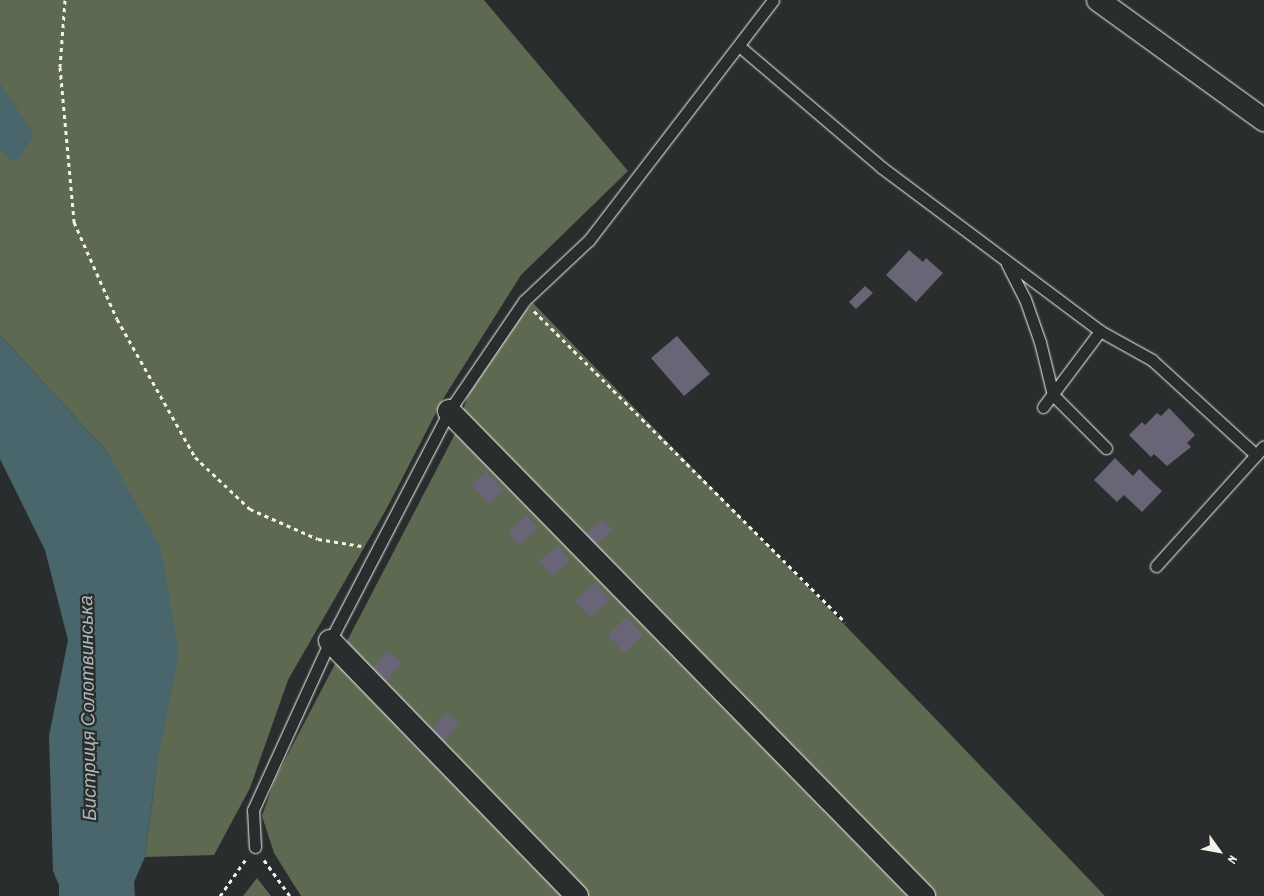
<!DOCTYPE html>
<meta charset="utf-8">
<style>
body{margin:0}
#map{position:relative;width:1264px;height:896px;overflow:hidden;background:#2a2d2e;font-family:Dekko,sans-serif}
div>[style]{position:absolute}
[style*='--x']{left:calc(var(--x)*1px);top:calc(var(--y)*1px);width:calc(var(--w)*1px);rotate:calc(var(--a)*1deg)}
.green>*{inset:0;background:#5d6951}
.water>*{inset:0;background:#48666c}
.building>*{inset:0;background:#6a6576}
.path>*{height:3px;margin-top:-1.5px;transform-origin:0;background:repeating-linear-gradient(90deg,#f4f1e8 0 4px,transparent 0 8px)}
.roads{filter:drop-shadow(0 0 1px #f4f1e8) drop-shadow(0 0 1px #f4f1e8)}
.service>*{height:11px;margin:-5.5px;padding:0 5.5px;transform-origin:5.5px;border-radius:5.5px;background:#2a2d2e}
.minor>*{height:22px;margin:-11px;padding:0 11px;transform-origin:11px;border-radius:11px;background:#2a2d2e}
span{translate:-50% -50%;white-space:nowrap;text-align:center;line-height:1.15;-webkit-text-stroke:4.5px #2a2d2e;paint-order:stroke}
.water-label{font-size:19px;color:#afb9b6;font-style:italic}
.north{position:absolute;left:1194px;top:826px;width:50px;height:50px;-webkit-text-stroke:4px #2a2d2e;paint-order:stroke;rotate:122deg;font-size:14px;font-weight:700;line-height:20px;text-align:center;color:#f4f1e8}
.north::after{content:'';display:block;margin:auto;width:18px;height:22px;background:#f4f1e8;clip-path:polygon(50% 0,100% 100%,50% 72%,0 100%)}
</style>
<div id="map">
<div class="green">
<div style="clip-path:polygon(0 0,484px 0,628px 171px,521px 275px,443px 399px,388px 506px,288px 680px,250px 788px,214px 855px,145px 857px,157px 765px,109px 454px,0 335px)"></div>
<div style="clip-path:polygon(533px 303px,928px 711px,1105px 896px,301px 896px,274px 853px,262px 816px,275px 779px,455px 434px,479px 363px)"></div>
<div style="clip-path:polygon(257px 878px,271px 896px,243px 896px)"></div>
</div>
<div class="water">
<div style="clip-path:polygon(0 83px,34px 135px,16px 163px,0 150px)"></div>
<div style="clip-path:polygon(0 335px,109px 454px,161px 549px,179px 655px,157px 765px,145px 857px,134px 882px,135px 896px,59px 896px,59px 885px,53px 871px,49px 736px,68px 640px,45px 550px,0 459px)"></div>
</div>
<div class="building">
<div style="clip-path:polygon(909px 250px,923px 262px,926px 258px,943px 273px,916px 302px,886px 275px)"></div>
<div style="clip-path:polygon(865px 286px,873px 293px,856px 309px,849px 302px)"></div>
<div style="clip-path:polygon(677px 336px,710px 374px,684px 396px,651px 358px)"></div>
<div style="clip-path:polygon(1169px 408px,1195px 435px,1187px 443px,1191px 447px,1167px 466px,1154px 454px,1151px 457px,1129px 435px,1142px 422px,1145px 425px,1157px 413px,1161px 416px)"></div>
<div style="clip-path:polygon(1115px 458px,1133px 476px,1139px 469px,1162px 491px,1142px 512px,1124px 495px,1117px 502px,1094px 480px)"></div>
<div style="clip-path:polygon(486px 471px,504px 490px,489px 504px,471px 485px)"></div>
<div style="clip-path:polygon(526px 515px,538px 528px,520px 545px,508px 532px)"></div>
<div style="clip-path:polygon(603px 519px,613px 530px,596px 545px,586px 533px)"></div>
<div style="clip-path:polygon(558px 545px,570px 561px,552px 576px,539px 561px)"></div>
<div style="clip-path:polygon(595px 582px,610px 599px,590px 618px,575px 601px)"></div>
<div style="clip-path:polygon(627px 617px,643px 635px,624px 653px,608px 635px)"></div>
<div style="clip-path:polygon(387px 650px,402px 662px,384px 685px,369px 673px)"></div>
<div style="clip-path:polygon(447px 712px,459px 724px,443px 742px,431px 731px)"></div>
</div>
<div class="path">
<div style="--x:65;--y:0;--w:67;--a:94.3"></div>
<div style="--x:60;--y:67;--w:156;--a:84.8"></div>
<div style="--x:74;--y:222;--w:106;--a:66.1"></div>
<div style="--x:117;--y:319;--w:159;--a:60.5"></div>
<div style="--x:195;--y:457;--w:76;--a:43.4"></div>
<div style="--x:250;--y:509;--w:74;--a:23.8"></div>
<div style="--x:318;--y:539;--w:44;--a:9.2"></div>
<div style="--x:534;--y:311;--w:440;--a:45"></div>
<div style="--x:264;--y:860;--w:44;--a:54.2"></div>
<div style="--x:220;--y:896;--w:45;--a:-54.9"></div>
</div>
<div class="roads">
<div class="service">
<div style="--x:739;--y:46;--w:187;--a:40.4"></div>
<div style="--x:881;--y:167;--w:274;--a:36.8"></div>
<div style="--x:1100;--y:331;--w:60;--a:29.1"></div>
<div style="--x:1152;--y:360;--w:141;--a:42.4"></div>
<div style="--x:1007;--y:264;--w:39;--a:63"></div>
<div style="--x:1025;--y:299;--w:46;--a:70.8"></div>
<div style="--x:1040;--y:342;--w:55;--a:76.2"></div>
<div style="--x:1053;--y:395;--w:75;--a:45"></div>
<div style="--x:1043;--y:407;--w:95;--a:-53.1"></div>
<div style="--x:1156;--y:566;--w:161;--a:-48"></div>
<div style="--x:255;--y:847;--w:37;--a:-93"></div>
<div style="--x:253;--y:810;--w:186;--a:-65.5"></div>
<div style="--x:330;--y:641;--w:259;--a:-62.6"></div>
<div style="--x:449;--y:411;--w:133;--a:-55.7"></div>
<div style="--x:524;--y:301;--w:89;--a:-43.2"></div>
<div style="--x:589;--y:240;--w:302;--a:-52.5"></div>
</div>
<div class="minor">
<div style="--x:1098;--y:0;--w:205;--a:35.9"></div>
<div style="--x:449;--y:411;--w:679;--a:45.6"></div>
<div style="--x:330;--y:641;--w:355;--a:45.9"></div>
</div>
</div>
<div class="water-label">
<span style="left:91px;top:708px;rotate:-91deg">Бистриця Солотвинська</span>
</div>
<div class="north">N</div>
</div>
